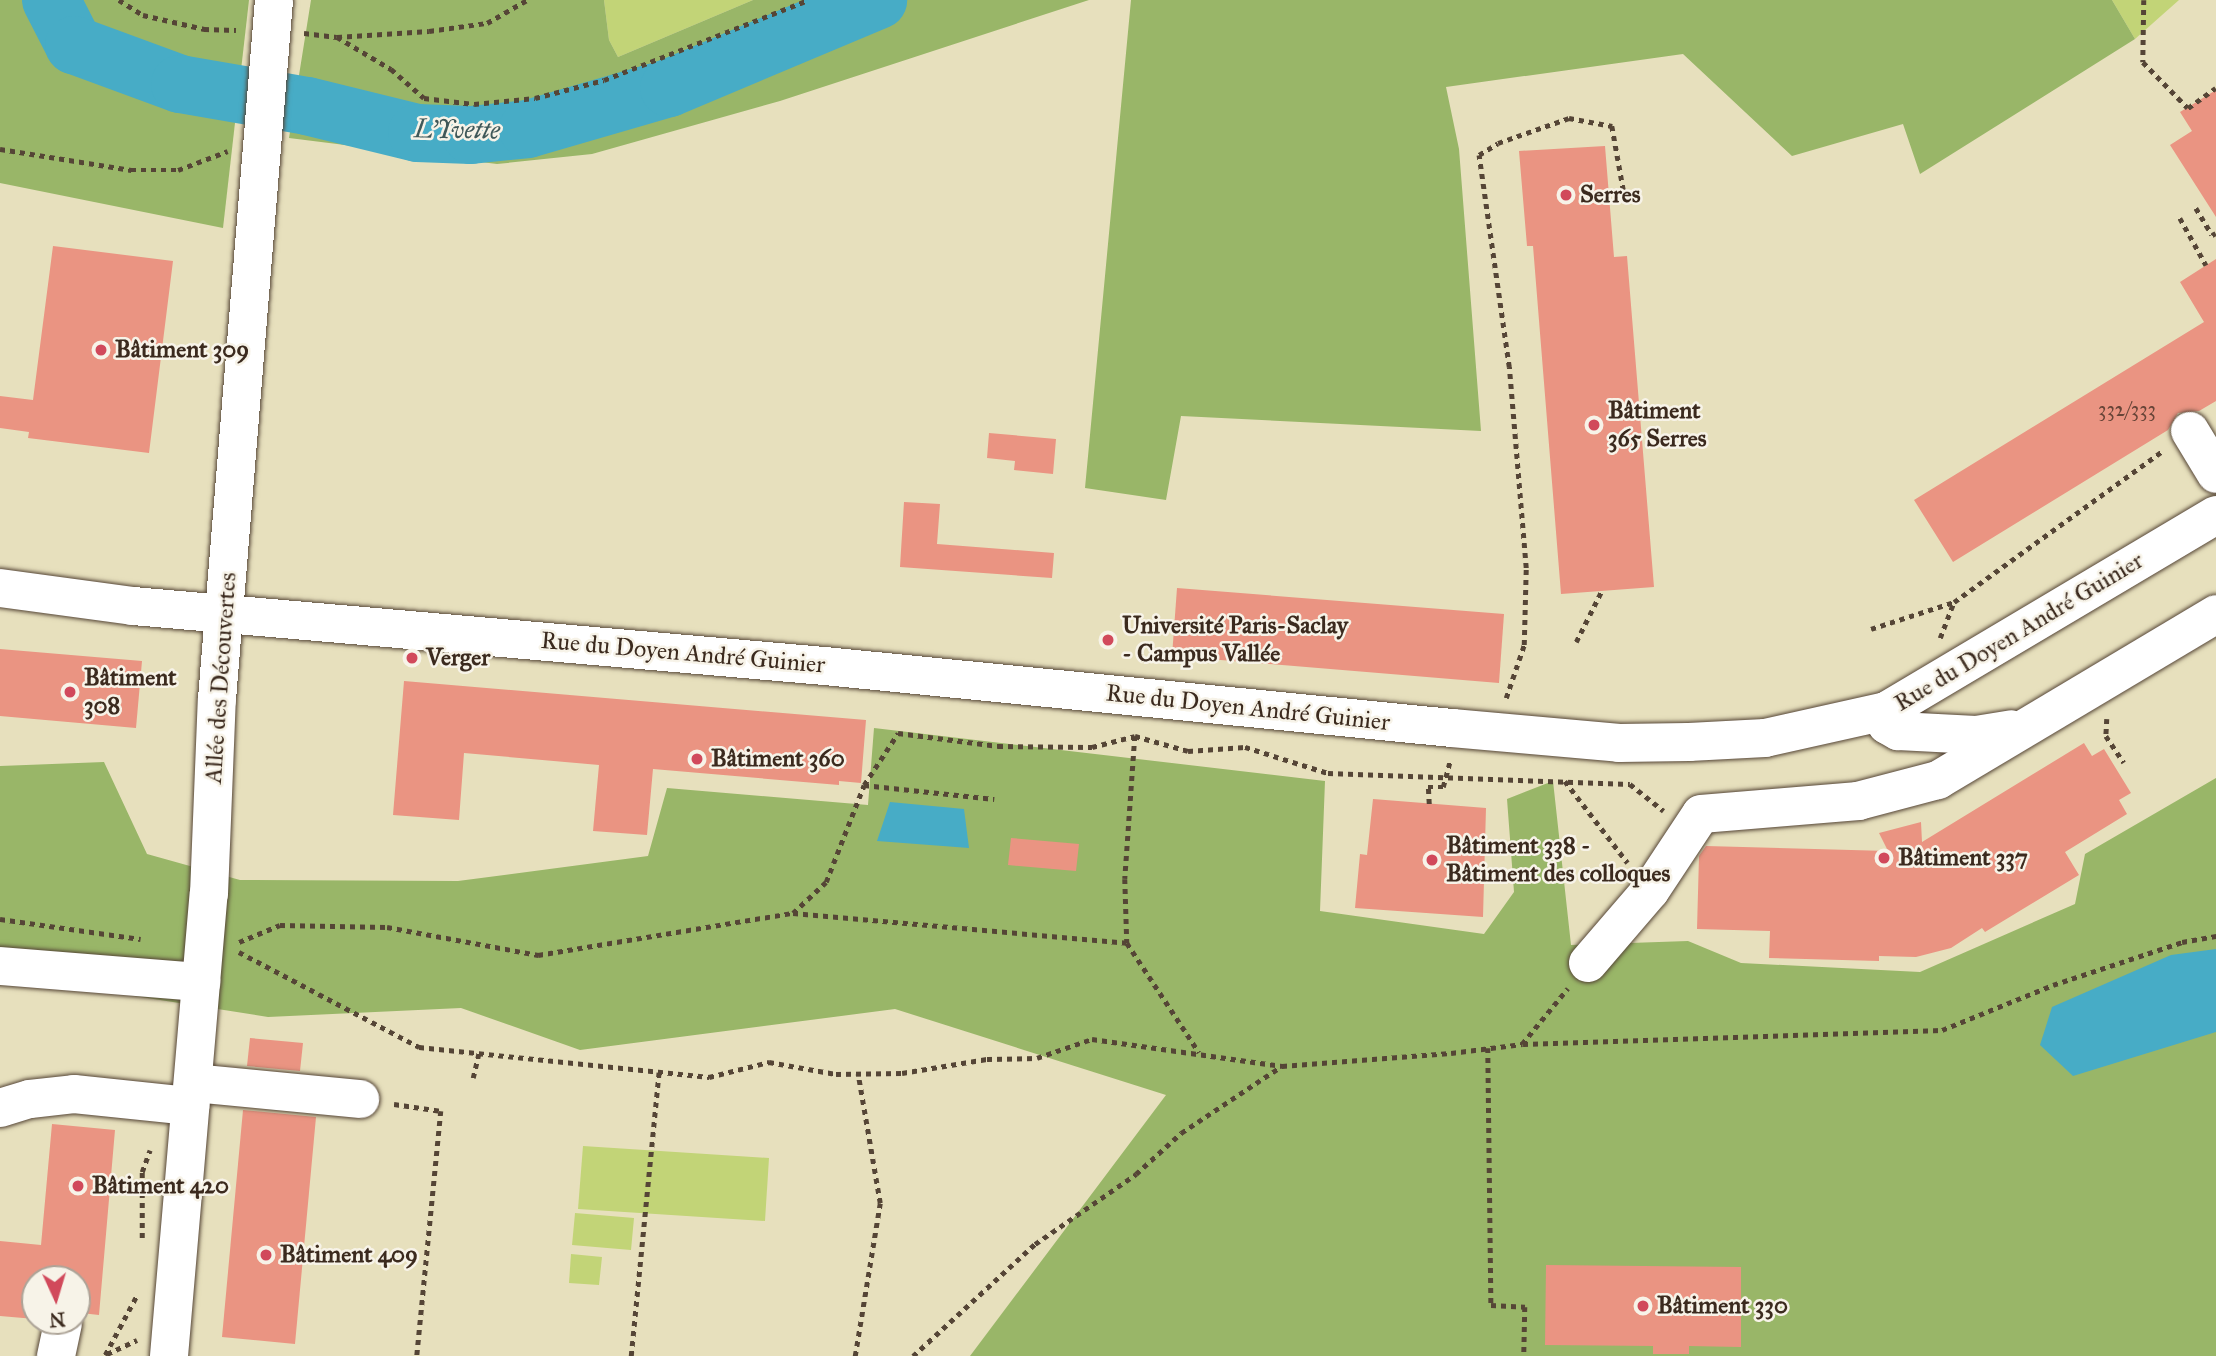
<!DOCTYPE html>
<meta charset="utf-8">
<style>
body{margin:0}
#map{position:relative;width:2216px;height:1356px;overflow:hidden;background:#e7e0bd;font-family:"IM FELL Great Primer",serif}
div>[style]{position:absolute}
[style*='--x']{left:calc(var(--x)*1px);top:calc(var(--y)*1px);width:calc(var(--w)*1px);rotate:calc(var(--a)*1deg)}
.green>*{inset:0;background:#c2d477}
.forest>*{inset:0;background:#99b668}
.water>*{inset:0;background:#47acc6}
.river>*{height:58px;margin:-29px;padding:0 29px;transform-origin:29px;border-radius:29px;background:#47acc6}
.building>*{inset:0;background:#ea9482}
.path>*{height:4.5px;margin-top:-2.25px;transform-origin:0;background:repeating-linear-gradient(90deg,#554536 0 5px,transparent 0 10px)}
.roads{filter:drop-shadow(0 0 2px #554536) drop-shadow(0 0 2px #554536)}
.minor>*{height:38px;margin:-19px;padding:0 19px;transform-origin:19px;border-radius:19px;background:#fff}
.dots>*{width:19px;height:19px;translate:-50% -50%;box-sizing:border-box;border:4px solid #f7f3e8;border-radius:50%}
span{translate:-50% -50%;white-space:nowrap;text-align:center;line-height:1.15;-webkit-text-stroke:5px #f7f3e8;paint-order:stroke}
.number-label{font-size:21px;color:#674437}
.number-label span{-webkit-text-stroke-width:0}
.poi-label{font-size:24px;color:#3b2a1e;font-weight:700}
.left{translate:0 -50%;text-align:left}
.street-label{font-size:24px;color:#3b2a1e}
.water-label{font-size:26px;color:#3f5859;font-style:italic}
.north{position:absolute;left:21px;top:1265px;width:70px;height:70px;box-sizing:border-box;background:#f7f3e8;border:2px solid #aca397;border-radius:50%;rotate:176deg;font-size:19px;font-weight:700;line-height:28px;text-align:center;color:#3b2a1e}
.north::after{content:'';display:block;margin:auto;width:24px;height:32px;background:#d1495b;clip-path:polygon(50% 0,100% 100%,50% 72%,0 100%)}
</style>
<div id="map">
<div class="green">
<div style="clip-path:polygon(604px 0,753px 0,618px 57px,609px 40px)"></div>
<div style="clip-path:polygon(2112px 0,2179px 0,2135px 39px)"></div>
<div style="clip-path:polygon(583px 1146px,769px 1158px,765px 1221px,578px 1209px)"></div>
<div style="clip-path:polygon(575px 1213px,634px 1218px,631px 1250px,572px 1245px)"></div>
<div style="clip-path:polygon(571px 1254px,602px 1257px,599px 1285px,569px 1283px)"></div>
</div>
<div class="forest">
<div style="clip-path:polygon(0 0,249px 0,223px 228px,0 183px)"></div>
<div style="clip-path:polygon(311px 0,604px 0,609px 40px,618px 57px,753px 0,1089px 0,780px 101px,592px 154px,497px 164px,289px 138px)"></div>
<div style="clip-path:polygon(1131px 0,2112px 0,2135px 39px,1920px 174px,1903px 124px,1792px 156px,1683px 54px,1446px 87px,1459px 149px,1481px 431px,1181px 416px,1166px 500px,1085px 488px)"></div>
<div style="clip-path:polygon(874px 728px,1325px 781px,1320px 911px,1484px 934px,1514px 892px,1507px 799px,1553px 781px,1571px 945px,1688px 941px,1741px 963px,1920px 972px,2075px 904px,2085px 854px,2216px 778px,2216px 1356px,970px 1356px,1166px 1095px,895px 1009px,580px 1050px,461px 1008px,268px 1017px,0 975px,0 766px,104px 762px,147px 854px,240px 880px,458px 881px,648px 856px,667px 788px,868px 805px)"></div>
</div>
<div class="water">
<div style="clip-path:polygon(890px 802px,964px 809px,969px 848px,877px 841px)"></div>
<div style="clip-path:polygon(2216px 949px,2216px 1032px,2073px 1076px,2040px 1045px,2052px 1007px,2171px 955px)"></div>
</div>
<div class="river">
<div style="--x:51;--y:0;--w:51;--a:62.9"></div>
<div style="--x:74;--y:45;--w:113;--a:20.2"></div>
<div style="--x:180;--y:84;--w:129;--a:9.8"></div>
<div style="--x:307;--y:106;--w:113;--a:13.8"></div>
<div style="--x:417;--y:133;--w:54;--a:2.1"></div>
<div style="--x:471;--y:135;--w:57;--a:-6"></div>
<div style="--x:528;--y:129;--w:147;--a:-16.2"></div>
<div style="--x:669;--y:88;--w:227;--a:-22.8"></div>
</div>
<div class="building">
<div style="clip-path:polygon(2216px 90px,2216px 217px,2170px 145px,2192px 131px,2180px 112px)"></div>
<div style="clip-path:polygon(1605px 146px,1614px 257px,1627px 256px,1654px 587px,1561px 594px,1533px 246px,1527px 246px,1519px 151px)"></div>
<div style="clip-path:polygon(53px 246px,173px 261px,149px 453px,28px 438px,29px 432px,0 428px,0 396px,33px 400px)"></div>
<div style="clip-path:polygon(2216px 259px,2216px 401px,2199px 411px,2178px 413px,2168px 430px,1953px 562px,1914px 500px,2204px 322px,2180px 282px)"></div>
<div style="clip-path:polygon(989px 433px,1056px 439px,1053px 474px,1014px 470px,1015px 461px,987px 458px)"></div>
<div style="clip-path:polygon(904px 502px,940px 504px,937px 544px,1054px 553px,1052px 578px,900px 567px)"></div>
<div style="clip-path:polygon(1177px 588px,1504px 614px,1499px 683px,1172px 656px)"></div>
<div style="clip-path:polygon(0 649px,142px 661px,136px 728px,0 716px)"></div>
<div style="clip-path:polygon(404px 681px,866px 720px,861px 783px,839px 781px,839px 785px,653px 769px,647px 835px,593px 831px,599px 765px,464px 753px,459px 820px,393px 815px)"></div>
<div style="clip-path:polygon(2084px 743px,2092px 756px,2104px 749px,2131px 793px,2119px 800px,2127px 814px,2065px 852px,2079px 875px,1985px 932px,1982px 928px,1951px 948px,1916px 957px,1879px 956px,1879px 961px,1769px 958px,1770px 931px,1697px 929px,1699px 856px,1706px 846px,1888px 851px,1879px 833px,1921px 822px,1922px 842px)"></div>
<div style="clip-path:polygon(1373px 799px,1486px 808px,1483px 917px,1355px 908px,1360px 854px,1367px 855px)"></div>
<div style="clip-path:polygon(1011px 838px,1079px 844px,1076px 871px,1008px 865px)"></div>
<div style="clip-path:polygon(250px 1038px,303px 1043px,300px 1071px,247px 1066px)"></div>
<div style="clip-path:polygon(243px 1110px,316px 1117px,295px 1344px,222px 1337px)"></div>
<div style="clip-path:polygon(52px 1124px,115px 1130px,99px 1315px,81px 1313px,77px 1307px,77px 1279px,35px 1279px,35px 1319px,0 1316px,0 1241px,41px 1245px)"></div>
<div style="clip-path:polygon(1546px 1265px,1741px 1267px,1741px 1347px,1689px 1346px,1689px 1354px,1653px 1354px,1653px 1346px,1545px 1345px)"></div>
</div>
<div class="path">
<div style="--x:119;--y:0;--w:28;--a:32"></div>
<div style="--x:143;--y:15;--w:63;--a:12.9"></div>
<div style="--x:204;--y:29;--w:32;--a:2"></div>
<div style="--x:2144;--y:0;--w:62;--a:90.9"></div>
<div style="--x:2143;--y:62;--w:64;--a:45.6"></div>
<div style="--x:2188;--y:108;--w:34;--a:-36"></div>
<div style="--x:304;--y:33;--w:33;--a:7"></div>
<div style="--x:337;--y:37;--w:92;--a:-3.7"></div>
<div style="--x:429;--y:31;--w:59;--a:-7.9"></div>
<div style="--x:487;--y:23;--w:46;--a:-29.9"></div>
<div style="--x:337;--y:37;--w:63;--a:30.7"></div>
<div style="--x:391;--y:69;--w:44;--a:41.3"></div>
<div style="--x:424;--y:98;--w:50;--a:6.8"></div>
<div style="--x:474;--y:104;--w:61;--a:-5.6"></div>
<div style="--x:535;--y:98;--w:71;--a:-14.6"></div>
<div style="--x:604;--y:80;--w:219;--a:-21.4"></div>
<div style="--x:0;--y:149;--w:133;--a:9.1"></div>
<div style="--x:131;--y:170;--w:47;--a:0"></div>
<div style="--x:178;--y:170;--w:53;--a:-20.8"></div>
<div style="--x:2196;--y:208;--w:31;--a:59"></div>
<div style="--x:2212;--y:235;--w:4;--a:-27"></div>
<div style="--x:2180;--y:218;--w:54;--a:61"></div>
<div style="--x:1871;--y:629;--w:87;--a:-18"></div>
<div style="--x:1954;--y:602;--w:259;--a:-35.9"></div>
<div style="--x:1940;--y:638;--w:39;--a:-69"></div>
<div style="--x:1576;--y:642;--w:56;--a:-63.4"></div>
<div style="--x:1506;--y:698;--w:56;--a:-71.2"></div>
<div style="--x:1524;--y:645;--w:77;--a:-88.5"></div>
<div style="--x:1526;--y:568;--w:202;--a:-94.8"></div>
<div style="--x:1509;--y:367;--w:214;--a:-98.1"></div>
<div style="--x:1479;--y:155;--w:22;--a:-32"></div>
<div style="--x:1498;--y:143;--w:75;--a:-19.4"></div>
<div style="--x:1569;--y:118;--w:44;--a:10.5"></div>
<div style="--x:1612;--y:126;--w:68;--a:79.8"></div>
<div style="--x:2107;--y:719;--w:17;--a:93"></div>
<div style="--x:2106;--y:736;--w:32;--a:56"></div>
<div style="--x:1135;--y:736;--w:143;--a:94"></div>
<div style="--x:1125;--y:879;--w:64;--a:88.2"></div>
<div style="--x:1127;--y:943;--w:131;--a:56.6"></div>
<div style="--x:1565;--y:781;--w:103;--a:52.5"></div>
<div style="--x:864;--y:785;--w:131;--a:6.1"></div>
<div style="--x:1429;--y:804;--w:17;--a:-93"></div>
<div style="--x:1428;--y:787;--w:15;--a:0"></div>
<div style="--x:1443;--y:787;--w:27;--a:-75"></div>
<div style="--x:793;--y:913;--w:45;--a:-43.2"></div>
<div style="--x:826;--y:882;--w:104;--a:-68.6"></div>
<div style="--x:864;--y:785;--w:62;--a:-56.8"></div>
<div style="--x:898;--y:733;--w:101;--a:7.4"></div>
<div style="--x:998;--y:746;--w:94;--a:0.6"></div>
<div style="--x:1092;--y:747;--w:44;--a:-14.3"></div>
<div style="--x:1135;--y:736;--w:55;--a:15.8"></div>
<div style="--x:1188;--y:751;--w:57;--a:-4"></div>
<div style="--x:1245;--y:747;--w:87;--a:17.4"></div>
<div style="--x:1328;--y:773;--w:302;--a:2.1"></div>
<div style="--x:1630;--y:784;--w:43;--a:38.5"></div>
<div style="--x:0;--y:919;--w:142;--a:8.1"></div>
<div style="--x:239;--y:942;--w:44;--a:-22.5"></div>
<div style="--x:280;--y:925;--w:107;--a:1.1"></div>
<div style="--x:387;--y:927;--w:154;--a:10.5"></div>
<div style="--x:538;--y:955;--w:258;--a:-9.4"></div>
<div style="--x:793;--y:913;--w:335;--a:5.1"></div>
<div style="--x:239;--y:952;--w:204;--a:27.8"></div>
<div style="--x:419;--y:1047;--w:292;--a:5.9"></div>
<div style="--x:709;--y:1077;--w:62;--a:-14"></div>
<div style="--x:769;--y:1062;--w:68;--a:10.2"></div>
<div style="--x:836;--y:1074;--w:66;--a:-0.9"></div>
<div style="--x:902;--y:1073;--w:86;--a:-9.4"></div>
<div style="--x:987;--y:1059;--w:50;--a:-1.1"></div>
<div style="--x:1037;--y:1058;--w:58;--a:-19.1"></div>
<div style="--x:1092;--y:1039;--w:192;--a:8.1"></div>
<div style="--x:1282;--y:1066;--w:169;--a:-4.4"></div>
<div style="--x:1451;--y:1053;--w:72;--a:-7.2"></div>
<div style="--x:1522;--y:1044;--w:72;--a:-50.6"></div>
<div style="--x:1523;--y:1044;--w:419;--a:-1.9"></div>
<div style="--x:1942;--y:1030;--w:120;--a:-22.1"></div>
<div style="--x:2053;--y:985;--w:136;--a:-18.4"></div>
<div style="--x:2182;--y:942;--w:35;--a:-10"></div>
<div style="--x:1488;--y:1048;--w:257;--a:89.3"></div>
<div style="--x:1491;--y:1305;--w:34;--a:3"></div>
<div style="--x:1525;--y:1307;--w:49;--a:91.2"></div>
<div style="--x:473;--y:1078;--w:27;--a:-77"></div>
<div style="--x:394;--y:1104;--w:48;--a:8.5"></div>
<div style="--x:441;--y:1111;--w:246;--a:95.6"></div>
<div style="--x:142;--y:1238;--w:66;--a:-90"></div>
<div style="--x:142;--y:1172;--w:23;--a:-70"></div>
<div style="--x:107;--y:1354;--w:33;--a:-25"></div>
<div style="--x:105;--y:1355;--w:68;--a:-61.9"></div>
<div style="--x:631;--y:1356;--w:285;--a:-84.4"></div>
<div style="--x:855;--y:1356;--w:155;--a:-80.7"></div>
<div style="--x:880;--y:1203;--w:131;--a:-99.7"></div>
<div style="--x:913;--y:1356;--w:166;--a:-42.6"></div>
<div style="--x:1035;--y:1244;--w:123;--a:-34.7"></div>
<div style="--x:1136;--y:1174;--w:61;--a:-42.3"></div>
<div style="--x:1181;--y:1133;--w:121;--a:-33.6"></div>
</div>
<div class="roads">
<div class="minor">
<div style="--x:2190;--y:431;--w:50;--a:58.8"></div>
<div style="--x:0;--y:588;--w:134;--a:7.7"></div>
<div style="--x:133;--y:606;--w:695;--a:4.96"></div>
<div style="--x:825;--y:666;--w:630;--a:5.65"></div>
<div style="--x:1452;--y:728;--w:168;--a:5.1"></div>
<div style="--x:1619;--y:743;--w:70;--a:-0.8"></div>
<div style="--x:1689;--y:742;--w:76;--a:-3"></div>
<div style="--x:1765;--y:738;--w:124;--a:-12.6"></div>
<div style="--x:1886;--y:711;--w:384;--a:-30.7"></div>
<div style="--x:1886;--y:711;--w:14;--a:86"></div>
<div style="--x:1887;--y:725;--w:13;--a:29"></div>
<div style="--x:1898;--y:731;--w:78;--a:2.9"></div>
<div style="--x:1976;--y:735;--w:36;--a:-9"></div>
<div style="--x:1588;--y:963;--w:95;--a:-49.3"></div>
<div style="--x:1650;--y:891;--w:92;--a:-56.5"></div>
<div style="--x:1701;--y:814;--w:158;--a:-4.7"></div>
<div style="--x:1858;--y:801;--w:83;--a:-14.7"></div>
<div style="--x:1938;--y:780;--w:324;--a:-30.8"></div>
<div style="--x:0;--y:966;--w:202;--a:4.6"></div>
<div style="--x:193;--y:1083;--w:168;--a:5.5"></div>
<div style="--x:0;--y:1108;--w:31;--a:-17"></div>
<div style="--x:30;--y:1099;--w:44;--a:-6.5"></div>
<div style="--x:74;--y:1094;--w:117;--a:5.9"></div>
<div style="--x:56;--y:1356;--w:33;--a:-78"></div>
<div style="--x:169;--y:1356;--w:464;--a:-85.1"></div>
<div style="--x:209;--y:894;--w:195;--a:-87.7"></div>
<div style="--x:217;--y:699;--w:701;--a:-85.34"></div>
</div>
</div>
<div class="dots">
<div style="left:1566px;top:195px;background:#d1495b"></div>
<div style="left:101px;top:350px;background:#d1495b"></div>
<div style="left:1594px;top:425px;background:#d1495b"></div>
<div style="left:1108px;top:640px;background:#d1495b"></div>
<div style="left:412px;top:658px;background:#d1495b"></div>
<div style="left:70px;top:692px;background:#d1495b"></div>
<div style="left:697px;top:759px;background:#d1495b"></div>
<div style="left:1884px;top:858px;background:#d1495b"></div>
<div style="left:1432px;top:860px;background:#d1495b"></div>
<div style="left:78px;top:1186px;background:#d1495b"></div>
<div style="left:266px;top:1255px;background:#d1495b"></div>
<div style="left:1643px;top:1306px;background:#d1495b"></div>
</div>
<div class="number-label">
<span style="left:2127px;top:409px">332/333</span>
</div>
<div class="poi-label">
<span class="left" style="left:1580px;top:195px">Serres</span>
<span class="left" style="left:115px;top:350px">Bâtiment 309</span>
<span class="left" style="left:1608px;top:425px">Bâtiment<br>365 Serres</span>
<span class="left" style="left:1122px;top:640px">Université Paris-Saclay<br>- Campus Vallée</span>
<span class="left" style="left:426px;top:658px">Verger</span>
<span class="left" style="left:84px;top:692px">Bâtiment<br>308</span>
<span class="left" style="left:711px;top:759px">Bâtiment 360</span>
<span class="left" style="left:1446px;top:860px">Bâtiment 338 -<br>Bâtiment des colloques</span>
<span class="left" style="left:1898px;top:858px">Bâtiment 337</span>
<span class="left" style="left:92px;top:1186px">Bâtiment 420</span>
<span class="left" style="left:280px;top:1255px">Bâtiment 409</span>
<span class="left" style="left:1657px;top:1306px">Bâtiment 330</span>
</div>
<div class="street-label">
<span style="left:2019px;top:632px;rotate:-31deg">Rue du Doyen André Guinier</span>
<span style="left:683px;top:653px;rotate:5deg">Rue du Doyen André Guinier</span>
<span style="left:221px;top:678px;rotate:-86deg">Allée des Découvertes</span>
<span style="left:1248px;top:708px;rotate:6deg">Rue du Doyen André Guinier</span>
</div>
<div class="water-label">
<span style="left:457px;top:130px;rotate:1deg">L'Yvette</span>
</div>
<div class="north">N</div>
</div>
